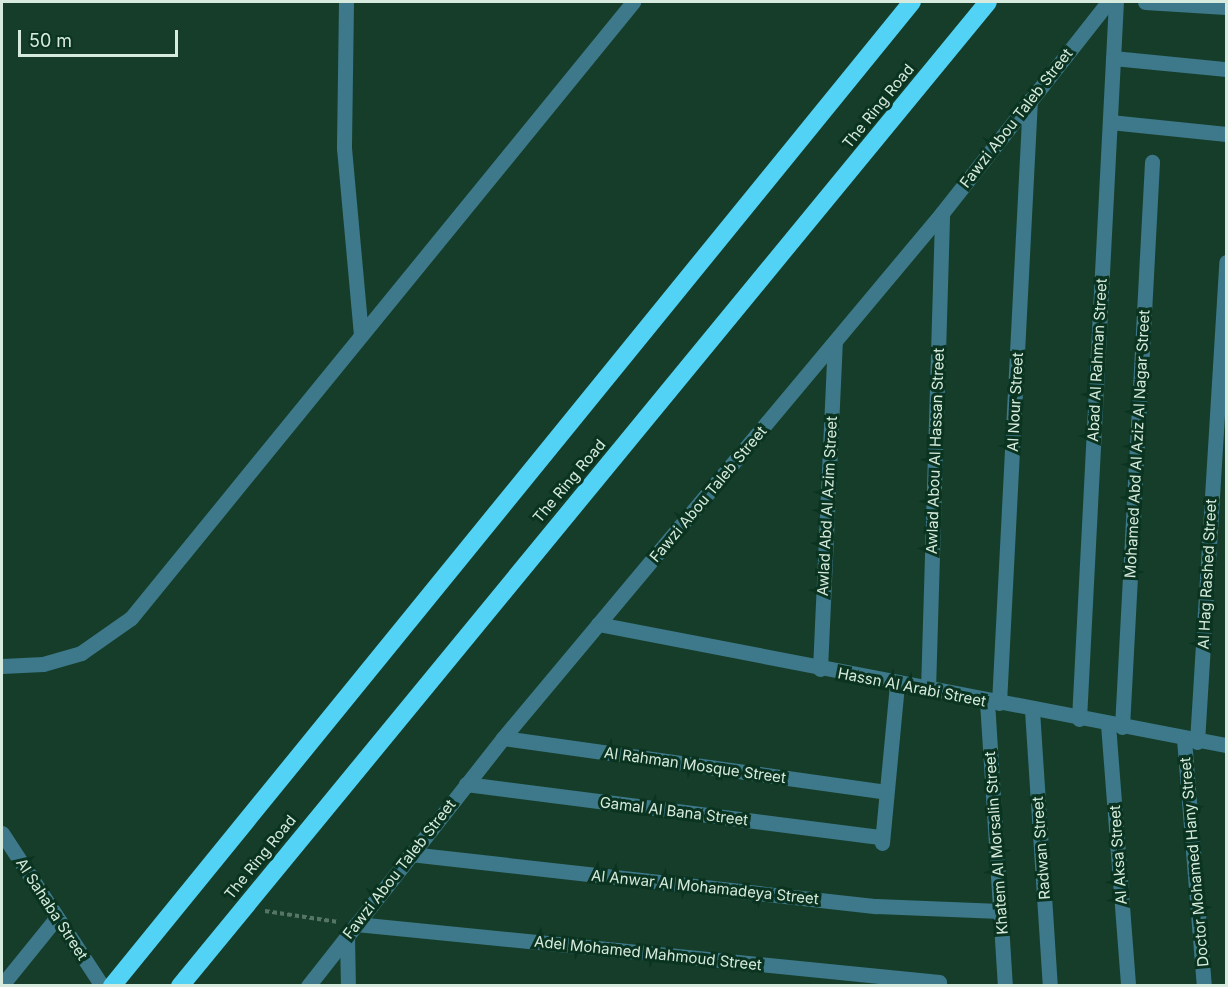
<!DOCTYPE html>
<style>
body{margin:0}
#map{position:relative;width:1228px;height:987px;overflow:hidden;background:#163d29;font-family:Inter,sans-serif}
div>[style]{position:absolute}
[style*='--x']{left:calc(var(--x)*1px);top:calc(var(--y)*1px);width:calc(var(--w)*1px);rotate:calc(var(--a)*1deg)}
.path>*{height:4px;margin-top:-2px;transform-origin:0;background:repeating-linear-gradient(90deg,#557665 0 4.5px,transparent 0 7.5px)}
.minor>*{height:15px;margin:-7.5px;padding:0 7.5px;transform-origin:7.5px;border-radius:7.5px;background:#3d798a}
.highway>*{height:18px;margin:-9px;padding:0 9px;transform-origin:9px;border-radius:9px;background:#52d2f4}
span{translate:-50% -50%;white-space:nowrap;text-align:center;line-height:1.15;-webkit-text-stroke:6px #0a3320;paint-order:stroke}
.street-label{font-size:15px;color:#d6ebde}
.frame{position:absolute;inset:0;border:3px solid #d6ebde;pointer-events:none}
.scale{position:absolute;left:18px;top:30px;width:160px;height:27px;box-sizing:border-box;border:3px solid #d6ebde;border-top:0;padding-left:8px;font-size:18px;line-height:21px;white-space:nowrap;color:#d6ebde;-webkit-text-stroke:4px #0a3320;paint-order:stroke}
</style>
<div id="map">
<div class="path">
<div style="--x:265;--y:911;--w:74;--a:8.6"></div>
</div>
<div class="minor">
<div style="--x:346;--y:2;--w:146;--a:90.8"></div>
<div style="--x:344;--y:148;--w:188;--a:84.8"></div>
<div style="--x:1145;--y:2;--w:81;--a:3.5"></div>
<div style="--x:1113;--y:58;--w:114;--a:5.6"></div>
<div style="--x:1110;--y:122;--w:117;--a:5.9"></div>
<div style="--x:598;--y:624;--w:640;--a:10.91"></div>
<div style="--x:2;--y:666;--w:41;--a:-2.8"></div>
<div style="--x:43;--y:664;--w:40;--a:-16"></div>
<div style="--x:81;--y:653;--w:61;--a:-35"></div>
<div style="--x:131;--y:618;--w:795;--a:-50.82"></div>
<div style="--x:820;--y:669;--w:327;--a:-87.4"></div>
<div style="--x:928;--y:690;--w:477;--a:-88.3"></div>
<div style="--x:987;--y:701;--w:286;--a:86.4"></div>
<div style="--x:999;--y:703;--w:604;--a:-87.06"></div>
<div style="--x:1032;--y:710;--w:277;--a:86.3"></div>
<div style="--x:1079;--y:719;--w:718;--a:-87.05"></div>
<div style="--x:1108;--y:724;--w:263;--a:85.6"></div>
<div style="--x:1122;--y:727;--w:566;--a:-86.96"></div>
<div style="--x:503;--y:738;--w:387;--a:8"></div>
<div style="--x:1184;--y:739;--w:248;--a:85.4"></div>
<div style="--x:1197;--y:742;--w:481;--a:-86.5"></div>
<div style="--x:466;--y:784;--w:419;--a:7.3"></div>
<div style="--x:2;--y:833;--w:183;--a:56.8"></div>
<div style="--x:882;--y:843;--w:160;--a:-84.6"></div>
<div style="--x:410;--y:854;--w:469;--a:6.4"></div>
<div style="--x:876;--y:906;--w:124;--a:2.3"></div>
<div style="--x:356;--y:924;--w:586;--a:5.68"></div>
<div style="--x:347;--y:936;--w:50;--a:88.9"></div>
<div style="--x:2;--y:985;--w:87;--a:-51"></div>
<div style="--x:308;--y:986;--w:315;--a:-51.8"></div>
<div style="--x:503;--y:738;--w:684;--a:-50.1"></div>
<div style="--x:942;--y:213;--w:268;--a:-51.8"></div>
</div>
<div class="highway">
<div style="--x:112;--y:986;--w:1268;--a:-50.89"></div>
<div style="--x:180;--y:986;--w:1273;--a:-50.61"></div>
</div>
<div class="street-label">
<span style="left:878px;top:106px;rotate:-51deg">The Ring Road</span>
<span style="left:1016px;top:118px;rotate:-52deg">Fawzi Abou Taleb Street</span>
<span style="left:1097px;top:360px;rotate:-87deg">Abad Al Rahman Street</span>
<span style="left:1015px;top:402px;rotate:-87deg">Al Nour Street</span>
<span style="left:1137px;top:444px;rotate:-87deg">Mohamed Abd Al Aziz Al Nagar Street</span>
<span style="left:935px;top:451px;rotate:-88deg">Awlad Abou Al Hassan Street</span>
<span style="left:569px;top:481px;rotate:-50deg">The Ring Road</span>
<span style="left:708px;top:494px;rotate:-50deg">Fawzi Abou Taleb Street</span>
<span style="left:827px;top:506px;rotate:-87deg">Awlad Abd Al Azim Street</span>
<span style="left:1207px;top:574px;rotate:-87deg">Al Hag Rashed Street</span>
<span style="left:912px;top:687px;rotate:11deg">Hassn Al Arabi Street</span>
<span style="left:695px;top:765px;rotate:8deg">Al Rahman Mosque Street</span>
<span style="left:674px;top:811px;rotate:7deg">Gamal Al Bana Street</span>
<span style="left:996px;top:843px;rotate:-94deg">Khatem Al Morsalin Street</span>
<span style="left:1041px;top:848px;rotate:-94deg">Radwan Street</span>
<span style="left:1118px;top:855px;rotate:-94deg">Al Aksa Street</span>
<span style="left:260px;top:857px;rotate:-51deg">The Ring Road</span>
<span style="left:1194px;top:862px;rotate:-95deg">Doctor Mohamed Hany Street</span>
<span style="left:399px;top:869px;rotate:-52deg">Fawzi Abou Taleb Street</span>
<span style="left:705px;top:887px;rotate:6deg">Al Anwar Al Mohamadeya Street</span>
<span style="left:52px;top:909px;rotate:57deg">Al Sahaba Street</span>
<span style="left:648px;top:953px;rotate:6deg">Adel Mohamed Mahmoud Street</span>
</div>
<div class="frame"></div>
<div class="scale">50 m</div>
</div>
